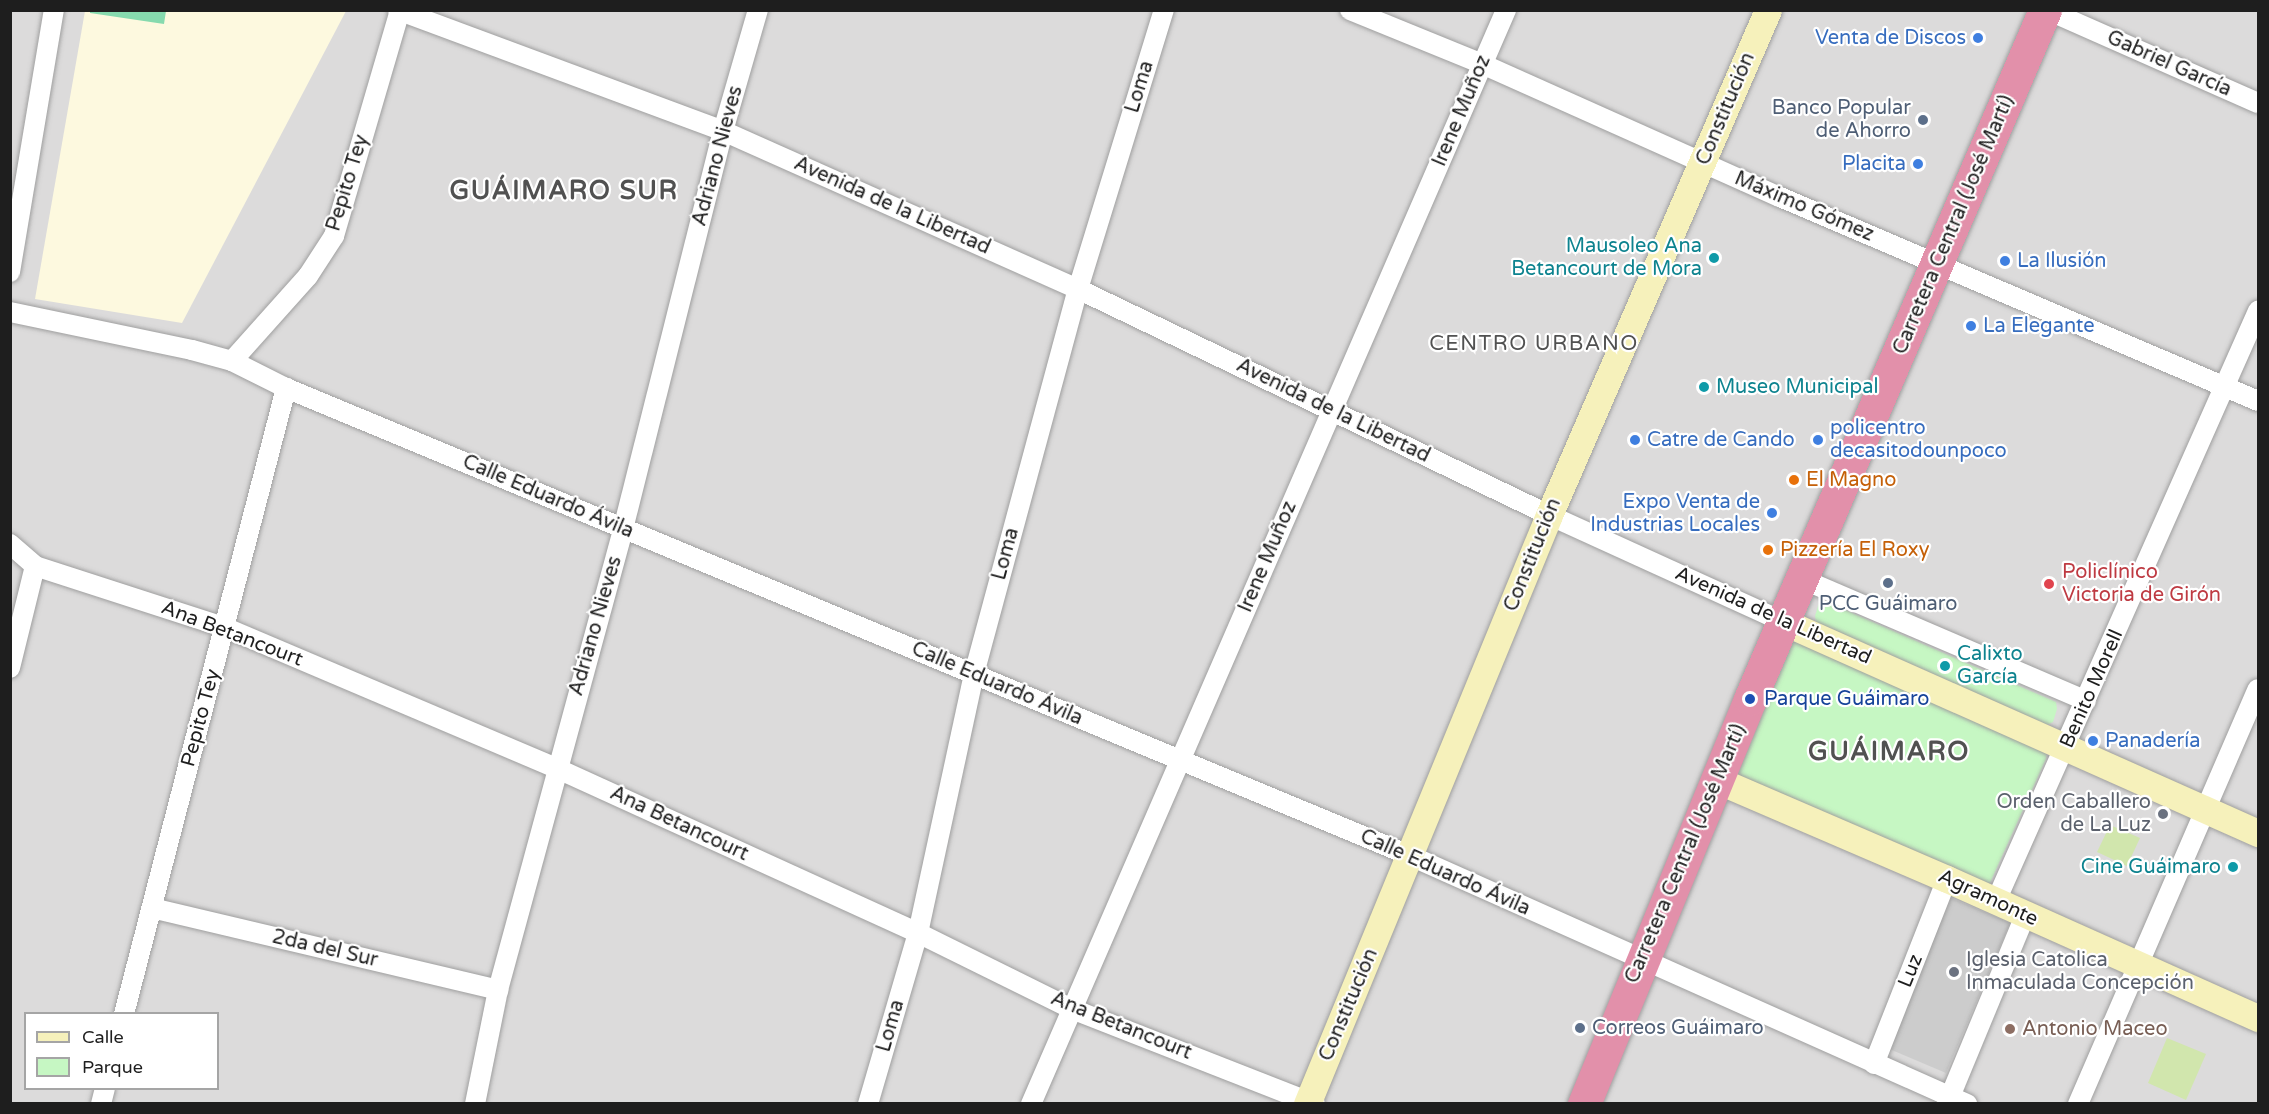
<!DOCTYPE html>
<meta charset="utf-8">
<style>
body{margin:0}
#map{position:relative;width:2269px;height:1114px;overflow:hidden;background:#eeeae4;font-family:"Varela Round",sans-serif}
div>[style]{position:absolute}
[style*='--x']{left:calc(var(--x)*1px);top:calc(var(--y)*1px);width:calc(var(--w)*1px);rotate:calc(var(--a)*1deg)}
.residential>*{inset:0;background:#dcdbdb}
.education>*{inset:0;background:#fdf9df}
.religious>*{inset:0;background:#ccc}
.grass>*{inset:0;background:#d1e6ad}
.park>*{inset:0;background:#c6f7c3}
.pitch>*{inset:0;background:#86daae}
.roads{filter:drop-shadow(0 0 2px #9f9f9f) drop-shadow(0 0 2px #9f9f9f)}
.street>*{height:20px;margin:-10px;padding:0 10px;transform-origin:10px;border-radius:10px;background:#fff}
.secondary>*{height:27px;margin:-13.5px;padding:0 13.5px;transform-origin:13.5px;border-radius:13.5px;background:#f6f1bb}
.highway>*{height:33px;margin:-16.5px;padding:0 16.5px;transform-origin:16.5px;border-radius:16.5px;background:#e290aa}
.dots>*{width:16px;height:16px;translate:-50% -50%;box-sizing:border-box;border:3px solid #fff;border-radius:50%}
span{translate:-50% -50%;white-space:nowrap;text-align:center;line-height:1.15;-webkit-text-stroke:4.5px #fff;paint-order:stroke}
.shop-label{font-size:20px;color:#366cbe}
.right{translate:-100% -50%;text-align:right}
.left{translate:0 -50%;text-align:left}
.street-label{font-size:20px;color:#1e1e1e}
.service-label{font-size:20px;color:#4e5e75}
.culture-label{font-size:20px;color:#0d838f}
.food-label{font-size:20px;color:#c56008}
.health-label{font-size:20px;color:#be3a42}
.transit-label{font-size:20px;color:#164399}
.worship-label{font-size:20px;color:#5b616d}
.education-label{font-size:20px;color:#785e54}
.neighbourhood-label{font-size:21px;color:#515151;letter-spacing:1.5px}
.district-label{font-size:26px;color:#515151;font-weight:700;letter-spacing:1.5px}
.frame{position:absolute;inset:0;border:12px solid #1e1e1e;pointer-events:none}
.legend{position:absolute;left:24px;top:1012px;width:195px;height:78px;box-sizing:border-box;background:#fff;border:2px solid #a5a5a5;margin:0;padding:8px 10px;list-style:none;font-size:18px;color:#1e1e1e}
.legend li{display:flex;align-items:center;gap:12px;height:30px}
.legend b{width:30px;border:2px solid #a5a5a5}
</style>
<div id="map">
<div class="residential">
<div style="clip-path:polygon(evenodd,10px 11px,2258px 11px,2258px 1103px,11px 1103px,10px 11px,26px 1014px,218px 1014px,218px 1088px,26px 1088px,26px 1014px)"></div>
</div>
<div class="education">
<div style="clip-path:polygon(85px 11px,346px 11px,182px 323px,35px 299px)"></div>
</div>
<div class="religious">
<div style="clip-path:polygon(1951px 898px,2010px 923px,1946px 1073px,1887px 1048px)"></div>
</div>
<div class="grass">
<div style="clip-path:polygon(2110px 825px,2140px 838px,2127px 866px,2097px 852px)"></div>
<div style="clip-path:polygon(2167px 1038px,2206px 1054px,2186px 1100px,2148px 1083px)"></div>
</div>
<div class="park">
<div style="clip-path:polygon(1827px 602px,2056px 702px,2057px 709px,2053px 722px,2047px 725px,1816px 622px,1815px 616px,1819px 603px)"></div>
<div style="clip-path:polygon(1793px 635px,2047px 750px,2046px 759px,1990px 883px,1985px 884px,1731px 777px)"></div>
</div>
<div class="pitch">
<div style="clip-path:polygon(90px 11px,90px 10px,166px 11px,164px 24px,90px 13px)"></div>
</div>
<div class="roads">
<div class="street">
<div style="--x:398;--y:10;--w:347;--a:20.4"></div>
<div style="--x:723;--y:131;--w:389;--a:24"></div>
<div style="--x:1078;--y:289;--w:522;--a:25.63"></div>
<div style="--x:1549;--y:515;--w:258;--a:24.5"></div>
<div style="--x:1350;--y:10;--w:143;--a:22.2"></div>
<div style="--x:1482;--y:64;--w:326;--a:24.1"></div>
<div style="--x:1780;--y:197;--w:520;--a:23.11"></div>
<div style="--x:2047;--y:10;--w:231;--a:23.8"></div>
<div style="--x:10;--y:272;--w:266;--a:-80.5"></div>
<div style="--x:10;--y:312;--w:186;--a:11.8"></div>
<div style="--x:192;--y:350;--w:41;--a:15.4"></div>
<div style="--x:232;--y:361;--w:60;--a:26.6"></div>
<div style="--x:286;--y:388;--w:1218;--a:22.59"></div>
<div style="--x:1411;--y:856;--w:609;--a:24.04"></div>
<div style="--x:232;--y:361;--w:114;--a:-48.2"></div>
<div style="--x:308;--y:276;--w:48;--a:-57"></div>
<div style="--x:334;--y:236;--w:235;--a:-73.7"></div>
<div style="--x:10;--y:544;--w:33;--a:41"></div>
<div style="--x:35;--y:566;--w:105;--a:103.8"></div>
<div style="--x:35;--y:566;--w:199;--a:17.9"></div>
<div style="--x:224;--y:627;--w:361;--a:23"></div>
<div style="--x:556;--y:768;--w:398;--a:24.5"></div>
<div style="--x:918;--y:933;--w:172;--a:26.3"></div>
<div style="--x:1072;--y:1009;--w:261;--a:21.4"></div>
<div style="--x:1802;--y:579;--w:309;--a:23.2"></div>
<div style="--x:1996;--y:901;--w:646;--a:-66.06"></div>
<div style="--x:152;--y:908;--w:356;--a:13.3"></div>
<div style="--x:124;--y:1014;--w:647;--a:-75.49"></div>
<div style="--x:1874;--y:1064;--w:199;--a:-68.5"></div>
<div style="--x:101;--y:1104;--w:16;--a:-76"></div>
<div style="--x:475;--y:1104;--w:116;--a:-78.6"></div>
<div style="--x:498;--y:990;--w:478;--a:-74.8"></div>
<div style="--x:623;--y:529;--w:410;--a:-75.9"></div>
<div style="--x:723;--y:131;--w:126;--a:-73.9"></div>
<div style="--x:868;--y:1104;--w:178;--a:-73.7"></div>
<div style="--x:918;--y:933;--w:265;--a:-77.8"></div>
<div style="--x:974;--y:674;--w:399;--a:-74.9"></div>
<div style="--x:1078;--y:289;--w:292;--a:-72.9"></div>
<div style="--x:1031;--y:1104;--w:1193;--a:-66.53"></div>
<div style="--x:1947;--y:1104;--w:204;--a:-67.5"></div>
<div style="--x:2078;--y:1104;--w:452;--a:-66.6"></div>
</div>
<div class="secondary">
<div style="--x:1784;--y:622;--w:519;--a:24"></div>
<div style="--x:1717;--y:780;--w:250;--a:23.3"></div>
<div style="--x:1947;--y:879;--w:341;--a:24.1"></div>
<div style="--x:1307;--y:1104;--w:637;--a:-67.66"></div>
<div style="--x:1549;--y:515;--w:550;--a:-66.56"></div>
</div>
<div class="highway">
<div style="--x:1584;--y:1104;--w:438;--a:-67.7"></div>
<div style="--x:1750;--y:699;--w:749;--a:-66.82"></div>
</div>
</div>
<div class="dots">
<div style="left:1978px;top:38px;background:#3f7fe0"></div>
<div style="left:1923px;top:120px;background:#5c6f8a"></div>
<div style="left:1918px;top:164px;background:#3f7fe0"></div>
<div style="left:1714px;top:258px;background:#0f9aa8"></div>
<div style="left:2005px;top:261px;background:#3f7fe0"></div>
<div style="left:1971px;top:326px;background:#3f7fe0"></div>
<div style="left:1704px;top:387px;background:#0f9aa8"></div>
<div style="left:1635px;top:440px;background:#3f7fe0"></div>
<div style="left:1818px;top:440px;background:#3f7fe0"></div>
<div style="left:1794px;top:480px;background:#e8710a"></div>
<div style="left:1772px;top:513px;background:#3f7fe0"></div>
<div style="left:1768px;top:550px;background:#e8710a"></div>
<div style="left:1888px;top:583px;background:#5c6f8a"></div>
<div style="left:2049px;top:584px;background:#e0444e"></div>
<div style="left:1945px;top:666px;background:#0f9aa8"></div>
<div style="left:1750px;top:699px;background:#1a4fb4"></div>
<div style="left:2093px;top:741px;background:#3f7fe0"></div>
<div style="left:2163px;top:814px;background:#6b7280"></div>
<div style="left:2233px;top:867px;background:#0f9aa8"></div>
<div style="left:1954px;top:972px;background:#6b7280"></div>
<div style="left:1580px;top:1028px;background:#5c6f8a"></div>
<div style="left:2010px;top:1029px;background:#8d6e63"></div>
</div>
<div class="shop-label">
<span class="right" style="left:1966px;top:38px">Venta de Discos</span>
<span class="right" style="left:1906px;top:164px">Placita</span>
<span class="left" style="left:2017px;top:261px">La Ilusión</span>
<span class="left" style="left:1983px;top:326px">La Elegante</span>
<span class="left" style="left:1830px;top:440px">policentro<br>decasitodounpoco</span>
<span class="left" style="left:1647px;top:440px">Catre de Cando</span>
<span class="right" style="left:1760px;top:514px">Expo Venta de<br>Industrias Locales</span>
<span class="left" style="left:2105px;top:741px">Panadería</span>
</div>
<div class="street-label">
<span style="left:2169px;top:64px;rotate:24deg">Gabriel García</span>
<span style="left:1140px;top:87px;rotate:-73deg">Loma</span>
<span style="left:1726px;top:109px;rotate:-67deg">Constitución</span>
<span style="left:1462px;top:111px;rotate:-67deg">Irene Muñoz</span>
<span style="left:718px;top:156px;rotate:-75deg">Adriano Nieves</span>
<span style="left:348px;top:183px;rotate:-73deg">Pepito Tey</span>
<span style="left:892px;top:206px;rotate:24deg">Avenida de la Libertad</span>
<span style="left:1804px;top:207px;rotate:23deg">Máximo Gómez</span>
<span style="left:1954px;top:225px;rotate:-67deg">Carretera Central (José Martí)</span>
<span style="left:1333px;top:411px;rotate:26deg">Avenida de la Libertad</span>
<span style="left:548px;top:497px;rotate:23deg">Calle Eduardo Ávila</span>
<span style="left:1006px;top:554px;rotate:-75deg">Loma</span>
<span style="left:1533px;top:555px;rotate:-68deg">Constitución</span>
<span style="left:1268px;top:557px;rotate:-67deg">Irene Muñoz</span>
<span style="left:1773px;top:616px;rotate:24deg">Avenida de la Libertad</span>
<span style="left:596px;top:626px;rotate:-74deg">Adriano Nieves</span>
<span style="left:232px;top:634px;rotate:21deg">Ana Betancourt</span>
<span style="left:997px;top:684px;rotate:23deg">Calle Eduardo Ávila</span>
<span style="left:2092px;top:689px;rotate:-66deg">Benito Morell</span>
<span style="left:201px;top:718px;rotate:-75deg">Pepito Tey</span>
<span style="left:679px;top:824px;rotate:25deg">Ana Betancourt</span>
<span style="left:1686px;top:854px;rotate:-67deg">Carretera Central (José Martí)</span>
<span style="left:1445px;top:873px;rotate:24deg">Calle Eduardo Ávila</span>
<span style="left:1988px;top:898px;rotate:25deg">Agramonte</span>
<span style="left:325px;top:949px;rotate:13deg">2da del Sur</span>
<span style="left:1911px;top:971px;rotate:-68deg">Luz</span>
<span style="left:1349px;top:1005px;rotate:-67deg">Constitución</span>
<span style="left:891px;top:1026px;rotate:-74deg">Loma</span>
<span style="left:1121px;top:1026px;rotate:22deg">Ana Betancourt</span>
</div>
<div class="service-label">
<span class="right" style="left:1911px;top:120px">Banco Popular<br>de Ahorro</span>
<span style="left:1888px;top:604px">PCC Guáimaro</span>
<span class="left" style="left:1592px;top:1028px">Correos Guáimaro</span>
</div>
<div class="culture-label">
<span class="right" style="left:1702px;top:258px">Mausoleo Ana<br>Betancourt de Mora</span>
<span class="left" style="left:1716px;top:387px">Museo Municipal</span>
<span class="left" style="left:1957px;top:666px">Calixto<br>García</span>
<span class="right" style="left:2221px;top:867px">Cine Guáimaro</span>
</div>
<div class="food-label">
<span class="left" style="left:1806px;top:480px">El Magno</span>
<span class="left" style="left:1780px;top:550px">Pizzería El Roxy</span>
</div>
<div class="health-label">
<span class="left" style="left:2062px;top:584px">Policlínico<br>Victoria de Girón</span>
</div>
<div class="transit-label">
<span class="left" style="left:1764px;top:699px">Parque Guáimaro</span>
</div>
<div class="worship-label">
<span class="right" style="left:2151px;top:814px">Orden Caballero<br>de La Luz</span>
<span class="left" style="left:1966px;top:972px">Iglesia Catolica<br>Inmaculada Concepción</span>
</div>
<div class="education-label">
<span class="left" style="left:2022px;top:1029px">Antonio Maceo</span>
</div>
<div class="neighbourhood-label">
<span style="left:1534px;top:344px">CENTRO URBANO</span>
</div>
<div class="district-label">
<span style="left:564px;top:191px">GUÁIMARO SUR</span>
<span style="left:1889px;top:752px">GUÁIMARO</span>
</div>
<div class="frame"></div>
<ul class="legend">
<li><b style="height:8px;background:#f6f1bb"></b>Calle</li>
<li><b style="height:16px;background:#c6f7c3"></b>Parque</li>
</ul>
</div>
